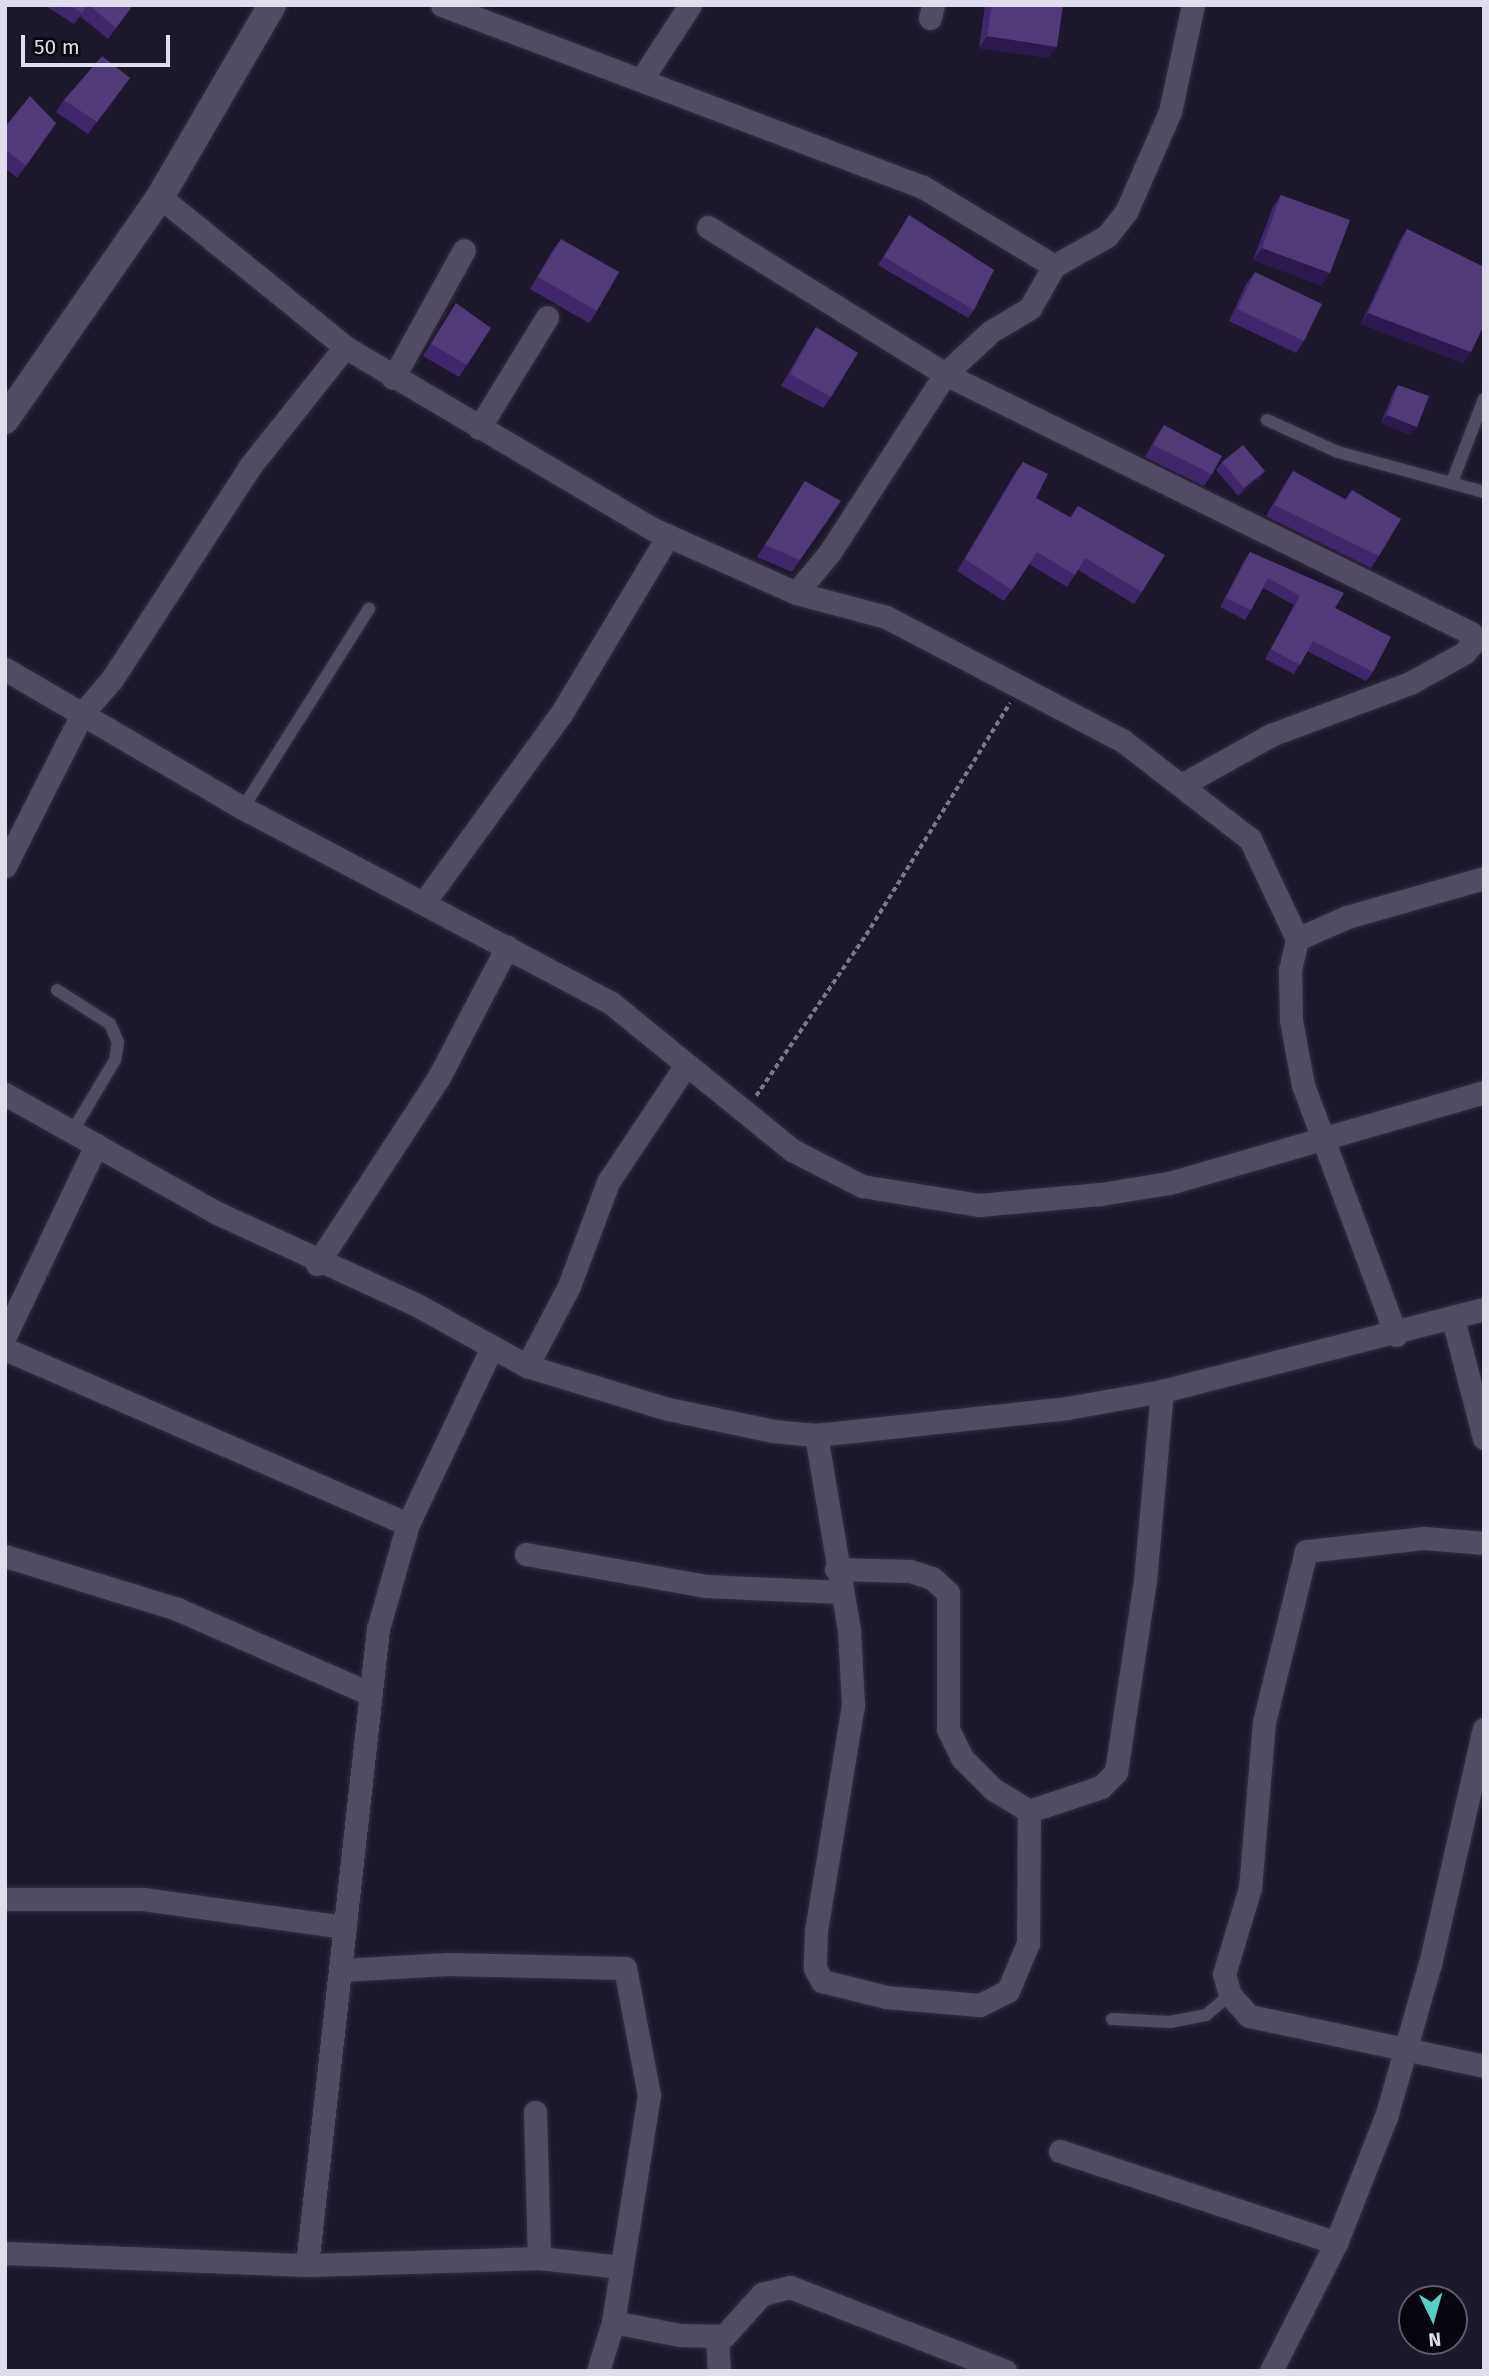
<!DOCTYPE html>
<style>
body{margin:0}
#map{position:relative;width:1489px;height:2376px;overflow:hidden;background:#1d172c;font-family:"Fira Sans",sans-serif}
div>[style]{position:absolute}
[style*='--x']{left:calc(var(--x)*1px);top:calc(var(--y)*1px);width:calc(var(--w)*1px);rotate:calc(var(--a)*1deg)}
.path>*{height:3.5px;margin-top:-1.75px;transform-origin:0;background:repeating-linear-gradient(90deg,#7c788a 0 5px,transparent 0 8.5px)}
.roads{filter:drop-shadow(0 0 2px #322f3e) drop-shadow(0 0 2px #322f3e)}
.service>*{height:12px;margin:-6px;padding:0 6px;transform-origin:6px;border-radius:6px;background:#514c64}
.minor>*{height:23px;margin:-11.5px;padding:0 11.5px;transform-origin:11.5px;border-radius:11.5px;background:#514c64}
.tertiary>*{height:28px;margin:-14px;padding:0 14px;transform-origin:14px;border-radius:14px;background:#514c64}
.wall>*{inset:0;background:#40276b}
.shaded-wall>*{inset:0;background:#2b184c}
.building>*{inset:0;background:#513a78}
span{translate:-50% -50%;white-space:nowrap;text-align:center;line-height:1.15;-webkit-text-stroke:5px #07050d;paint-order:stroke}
.frame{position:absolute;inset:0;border:7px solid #dfddeb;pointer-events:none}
.north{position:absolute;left:1398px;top:2285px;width:70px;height:70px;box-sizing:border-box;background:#07050d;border:2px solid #5d5b66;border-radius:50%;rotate:175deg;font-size:19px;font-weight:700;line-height:28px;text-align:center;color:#dfddeb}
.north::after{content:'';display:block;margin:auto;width:24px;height:32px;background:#57cec2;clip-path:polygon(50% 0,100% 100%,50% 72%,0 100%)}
.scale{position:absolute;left:21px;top:35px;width:149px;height:32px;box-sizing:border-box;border:4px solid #dfddeb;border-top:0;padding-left:9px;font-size:21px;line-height:24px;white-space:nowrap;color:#dfddeb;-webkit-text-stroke:5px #07050d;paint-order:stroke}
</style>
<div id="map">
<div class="path">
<div style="--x:756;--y:1096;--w:195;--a:-55.7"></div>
<div style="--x:866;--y:935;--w:273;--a:-58.2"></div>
</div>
<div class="roads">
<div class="service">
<div style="--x:1267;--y:420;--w:78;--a:24.3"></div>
<div style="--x:1338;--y:452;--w:151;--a:15.3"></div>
<div style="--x:1452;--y:482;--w:89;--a:-68.9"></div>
<div style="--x:243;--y:808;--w:236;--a:-57.7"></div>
<div style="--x:57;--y:990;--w:63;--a:32.7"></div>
<div style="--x:110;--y:1024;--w:20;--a:66"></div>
<div style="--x:118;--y:1042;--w:18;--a:99"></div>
<div style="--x:115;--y:1060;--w:84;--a:120.8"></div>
<div style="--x:1112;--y:2019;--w:58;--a:3"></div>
<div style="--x:1170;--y:2022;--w:37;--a:-11"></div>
<div style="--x:1206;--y:2015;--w:31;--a:-40"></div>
</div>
<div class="minor">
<div style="--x:442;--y:5;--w:514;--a:20.73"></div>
<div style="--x:923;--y:187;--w:153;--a:31.1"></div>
<div style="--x:930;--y:18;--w:13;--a:-77"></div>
<div style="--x:643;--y:77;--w:86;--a:-56.9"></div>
<div style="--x:160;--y:197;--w:238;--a:39"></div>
<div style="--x:345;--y:347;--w:358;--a:30.6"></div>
<div style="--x:653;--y:529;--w:157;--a:24.1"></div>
<div style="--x:796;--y:593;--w:93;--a:14.9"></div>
<div style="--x:886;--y:617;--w:267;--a:27.6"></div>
<div style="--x:1123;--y:741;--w:160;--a:37.7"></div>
<div style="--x:1250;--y:839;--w:110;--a:64.8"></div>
<div style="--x:708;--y:227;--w:279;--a:31.8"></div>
<div style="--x:945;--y:374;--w:586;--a:26.22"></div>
<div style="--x:1471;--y:633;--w:11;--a:85"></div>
<div style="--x:1472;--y:644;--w:12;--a:132"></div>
<div style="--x:1464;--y:653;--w:62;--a:150.9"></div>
<div style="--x:1410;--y:683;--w:148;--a:159.5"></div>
<div style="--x:1271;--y:735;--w:101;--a:150.9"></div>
<div style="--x:393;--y:378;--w:146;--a:-61"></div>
<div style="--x:479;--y:428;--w:130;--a:-58.5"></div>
<div style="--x:796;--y:593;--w:53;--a:-50.3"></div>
<div style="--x:830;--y:552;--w:212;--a:-57.1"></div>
<div style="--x:945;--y:374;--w:62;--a:-43"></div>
<div style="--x:990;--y:332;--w:47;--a:-31"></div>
<div style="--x:1030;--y:308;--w:48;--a:-60.3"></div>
<div style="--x:1054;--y:266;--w:61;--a:-29.5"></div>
<div style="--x:1107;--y:236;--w:31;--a:-52"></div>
<div style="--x:1126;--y:212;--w:109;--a:-66.3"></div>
<div style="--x:1170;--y:112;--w:109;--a:-77.9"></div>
<div style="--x:5;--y:669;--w:276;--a:30.3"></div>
<div style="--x:243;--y:808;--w:416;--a:27.9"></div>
<div style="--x:611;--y:1003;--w:233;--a:39.1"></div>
<div style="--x:792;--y:1150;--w:79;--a:27.2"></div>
<div style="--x:862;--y:1186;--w:119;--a:9.2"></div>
<div style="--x:979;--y:1205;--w:122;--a:-5.2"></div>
<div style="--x:1101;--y:1194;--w:69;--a:-9.2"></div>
<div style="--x:1169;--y:1183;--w:328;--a:-16.1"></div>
<div style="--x:5;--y:866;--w:170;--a:-63.1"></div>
<div style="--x:82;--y:714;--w:46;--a:-49.4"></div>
<div style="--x:112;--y:679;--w:255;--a:-57"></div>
<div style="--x:251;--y:465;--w:151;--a:-51.5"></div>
<div style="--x:425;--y:901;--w:231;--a:-54"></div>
<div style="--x:561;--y:714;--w:208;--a:-59"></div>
<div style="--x:5;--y:1094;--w:241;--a:29.3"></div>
<div style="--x:215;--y:1212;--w:220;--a:24.7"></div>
<div style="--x:415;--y:1304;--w:128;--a:29"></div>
<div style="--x:527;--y:1366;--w:147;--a:17"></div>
<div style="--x:668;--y:1409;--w:107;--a:11.8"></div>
<div style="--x:773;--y:1431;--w:43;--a:5.3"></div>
<div style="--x:816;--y:1435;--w:252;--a:-6.1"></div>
<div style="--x:1067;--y:1408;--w:97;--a:-10.1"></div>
<div style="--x:1162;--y:1391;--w:332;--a:-14.3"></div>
<div style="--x:317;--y:1264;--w:223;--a:-56.9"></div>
<div style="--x:439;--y:1077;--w:147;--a:-62.4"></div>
<div style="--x:1453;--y:1319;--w:123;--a:75.4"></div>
<div style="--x:1396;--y:1335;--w:267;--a:-110.4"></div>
<div style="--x:1303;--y:1085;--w:66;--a:-100.5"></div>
<div style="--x:1291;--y:1020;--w:50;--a:-91.1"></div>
<div style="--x:1290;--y:970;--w:32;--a:-77"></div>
<div style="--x:1297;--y:939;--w:55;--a:-23.7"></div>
<div style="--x:1347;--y:917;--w:142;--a:-15.9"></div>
<div style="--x:5;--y:1336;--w:212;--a:-64.5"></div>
<div style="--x:5;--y:1349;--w:439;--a:23.5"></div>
<div style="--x:527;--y:1366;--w:90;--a:-62.3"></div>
<div style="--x:569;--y:1286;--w:111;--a:-69.4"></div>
<div style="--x:608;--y:1182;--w:141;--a:-56.3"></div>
<div style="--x:816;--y:1435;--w:198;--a:80.4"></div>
<div style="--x:849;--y:1630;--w:75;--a:86.9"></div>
<div style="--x:853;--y:1705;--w:229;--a:99.3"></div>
<div style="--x:816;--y:1931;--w:37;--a:92"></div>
<div style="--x:815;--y:1968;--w:15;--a:62"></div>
<div style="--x:822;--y:1981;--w:66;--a:14"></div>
<div style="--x:886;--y:1997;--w:94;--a:4.9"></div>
<div style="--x:980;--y:2005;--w:31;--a:-27"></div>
<div style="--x:1008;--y:1991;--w:52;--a:-67.4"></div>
<div style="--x:1028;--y:1943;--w:132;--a:-89.6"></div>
<div style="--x:1484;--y:1543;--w:60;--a:-175.2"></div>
<div style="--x:1424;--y:1538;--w:119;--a:173.7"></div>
<div style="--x:1306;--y:1551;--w:176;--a:103.8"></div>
<div style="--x:1264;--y:1722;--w:167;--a:94.8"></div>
<div style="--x:1250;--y:1888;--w:90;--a:106.8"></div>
<div style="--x:1224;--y:1974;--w:22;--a:74"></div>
<div style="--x:1230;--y:1995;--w:28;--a:48"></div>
<div style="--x:1249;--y:2016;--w:240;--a:12"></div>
<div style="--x:526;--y:1554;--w:182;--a:10.1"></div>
<div style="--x:705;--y:1586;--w:135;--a:2.5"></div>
<div style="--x:5;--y:1556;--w:180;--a:17.1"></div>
<div style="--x:177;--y:1609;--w:209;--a:23.7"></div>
<div style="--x:836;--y:1569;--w:74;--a:1.5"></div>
<div style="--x:910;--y:1571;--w:23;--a:18"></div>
<div style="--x:932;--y:1578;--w:22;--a:43"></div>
<div style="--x:948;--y:1593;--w:136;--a:90"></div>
<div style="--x:948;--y:1729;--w:32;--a:64"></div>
<div style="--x:962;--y:1758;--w:44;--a:45"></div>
<div style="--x:993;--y:1789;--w:42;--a:31.4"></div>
<div style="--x:1029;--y:1811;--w:76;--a:-18.4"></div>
<div style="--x:1101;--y:1787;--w:21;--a:-45"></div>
<div style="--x:1116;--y:1772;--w:193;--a:-81.4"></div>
<div style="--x:1145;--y:1581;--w:191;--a:-84.9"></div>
<div style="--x:5;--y:1899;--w:138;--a:0"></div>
<div style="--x:143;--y:1899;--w:204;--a:7.9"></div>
<div style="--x:341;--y:1970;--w:107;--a:-3.2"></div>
<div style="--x:448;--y:1964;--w:177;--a:1.3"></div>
<div style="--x:625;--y:1968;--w:129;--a:79.3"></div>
<div style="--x:649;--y:2095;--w:230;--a:99"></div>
<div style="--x:613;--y:2322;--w:51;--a:107"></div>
<div style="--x:535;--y:2112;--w:146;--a:88.4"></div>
<div style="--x:1060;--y:2151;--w:291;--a:18.4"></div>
<div style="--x:5;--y:2253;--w:302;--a:2.3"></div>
<div style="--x:307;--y:2265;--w:232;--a:-1.7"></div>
<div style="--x:539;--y:2258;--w:82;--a:6.3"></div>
<div style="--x:307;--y:2265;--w:640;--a:-83.63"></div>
<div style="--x:378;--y:1629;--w:109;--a:-74.1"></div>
<div style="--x:408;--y:1524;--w:194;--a:-64.6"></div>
<div style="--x:613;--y:2322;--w:68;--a:11"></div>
<div style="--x:680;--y:2335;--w:44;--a:1.3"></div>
<div style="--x:724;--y:2336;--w:57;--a:-47.9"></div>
<div style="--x:762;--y:2294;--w:29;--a:-14"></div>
<div style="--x:790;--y:2287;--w:231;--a:21.3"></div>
<div style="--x:717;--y:2336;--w:35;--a:87"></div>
<div style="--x:1271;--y:2371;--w:144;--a:-63.1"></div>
<div style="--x:1336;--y:2243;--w:136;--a:-68.4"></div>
<div style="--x:1386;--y:2117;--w:159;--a:-74"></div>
<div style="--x:1430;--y:1964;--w:241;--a:-77.1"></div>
</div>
<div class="tertiary">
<div style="--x:5;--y:420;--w:272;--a:-55.2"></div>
<div style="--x:160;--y:197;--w:222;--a:-59.7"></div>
</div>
</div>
<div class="wall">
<div style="clip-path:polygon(44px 5px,133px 5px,108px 39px,80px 16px,74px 24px)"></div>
<div style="clip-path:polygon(985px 5px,1063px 5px,1049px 58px,979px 48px)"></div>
<div style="clip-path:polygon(130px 78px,88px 134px,56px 112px,64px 100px)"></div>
<div style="clip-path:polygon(56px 123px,17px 178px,5px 168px,5px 127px)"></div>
<div style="clip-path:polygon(1281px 195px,1330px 273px,1321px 285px,1253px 260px,1273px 207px)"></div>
<div style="clip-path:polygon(909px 215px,974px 310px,968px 318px,878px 265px)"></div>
<div style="clip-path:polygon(1407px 229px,1471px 352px,1463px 363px,1361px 324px,1400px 240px)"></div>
<div style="clip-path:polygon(561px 239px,597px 311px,589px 323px,530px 289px,552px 251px)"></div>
<div style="clip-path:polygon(1255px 272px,1304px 341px,1296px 353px,1229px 321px,1246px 284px)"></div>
<div style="clip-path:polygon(456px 303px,467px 365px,459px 377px,423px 356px)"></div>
<div style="clip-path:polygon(816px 327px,831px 397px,823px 408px,781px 386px,808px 339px)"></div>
<div style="clip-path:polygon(1398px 385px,1417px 427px,1411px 435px,1381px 423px,1393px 393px)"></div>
<div style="clip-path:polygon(1164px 425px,1212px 474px,1204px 486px,1145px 457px,1156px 437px)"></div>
<div style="clip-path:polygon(1023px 462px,1036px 498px,1070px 517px,1078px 506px,1142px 592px,1134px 604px,1078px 570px,1067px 587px,1029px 564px,1004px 601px,957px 571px,1015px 473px)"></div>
<div style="clip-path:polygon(1222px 462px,1265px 471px,1259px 479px,1238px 496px,1216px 470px)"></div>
<div style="clip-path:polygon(1293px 471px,1345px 499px,1352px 490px,1379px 556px,1371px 568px,1266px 516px,1285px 483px)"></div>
<div style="clip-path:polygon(805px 481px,800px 560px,792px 572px,757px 557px)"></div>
<div style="clip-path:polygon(1250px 552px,1335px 608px,1373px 672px,1366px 681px,1307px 651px,1294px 674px,1265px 659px,1294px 605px,1263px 588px,1251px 610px,1245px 620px,1220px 607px,1244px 561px)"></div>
</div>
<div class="shaded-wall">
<div style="clip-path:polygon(987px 36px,1057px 47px,1049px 58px,979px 48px)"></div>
<div style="clip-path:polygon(1262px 248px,1330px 273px,1321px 285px,1253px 260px)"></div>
<div style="clip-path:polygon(1368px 313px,1471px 352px,1463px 363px,1361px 324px)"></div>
<div style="clip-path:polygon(1387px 415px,1417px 427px,1411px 435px,1381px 423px)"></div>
<div style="clip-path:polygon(1265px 471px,1259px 479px,1238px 496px,1244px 488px)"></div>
</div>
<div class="building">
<div style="clip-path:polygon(69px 5px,87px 5px,82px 13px)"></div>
<div style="clip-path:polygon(89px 5px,133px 5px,116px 28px)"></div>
<div style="clip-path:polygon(992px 5px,1063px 5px,1057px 47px,987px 36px)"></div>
<div style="clip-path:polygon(102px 56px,130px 78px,97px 122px,64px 100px)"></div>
<div style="clip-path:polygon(30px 96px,56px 123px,26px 166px,5px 149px,5px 127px)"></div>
<div style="clip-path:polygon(1281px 195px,1350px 220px,1330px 273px,1262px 248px)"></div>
<div style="clip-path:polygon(909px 215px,994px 270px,974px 310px,884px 257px)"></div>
<div style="clip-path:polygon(1407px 229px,1484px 267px,1484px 325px,1471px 352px,1368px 313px)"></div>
<div style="clip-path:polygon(561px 239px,619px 272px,597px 311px,538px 277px)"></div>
<div style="clip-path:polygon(1255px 272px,1322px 304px,1304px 341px,1237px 309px)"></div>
<div style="clip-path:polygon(456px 303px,491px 328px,467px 365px,431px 344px)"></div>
<div style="clip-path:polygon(816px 327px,858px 353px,831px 397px,790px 374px)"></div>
<div style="clip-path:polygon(1398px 385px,1429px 396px,1417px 427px,1387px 415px)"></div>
<div style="clip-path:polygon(1164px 425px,1222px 456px,1212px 474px,1153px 445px)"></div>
<div style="clip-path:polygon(1243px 445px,1265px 471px,1244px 488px,1222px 462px)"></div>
<div style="clip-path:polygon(1023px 462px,1048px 474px,1036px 498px,1071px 518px,1078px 506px,1165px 555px,1142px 592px,1085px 558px,1075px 575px,1037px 552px,1012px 590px,965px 559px)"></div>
<div style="clip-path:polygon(1293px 471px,1346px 500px,1352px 490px,1401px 519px,1379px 556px,1274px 505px)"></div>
<div style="clip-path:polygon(805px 481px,841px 501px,800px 560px,765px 545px)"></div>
<div style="clip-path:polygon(1250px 552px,1344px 593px,1335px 608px,1391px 637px,1373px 672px,1313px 641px,1300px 665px,1271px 649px,1300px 596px,1268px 578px,1251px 610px,1226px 598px)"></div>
</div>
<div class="frame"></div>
<div class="north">N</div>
<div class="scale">50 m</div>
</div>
